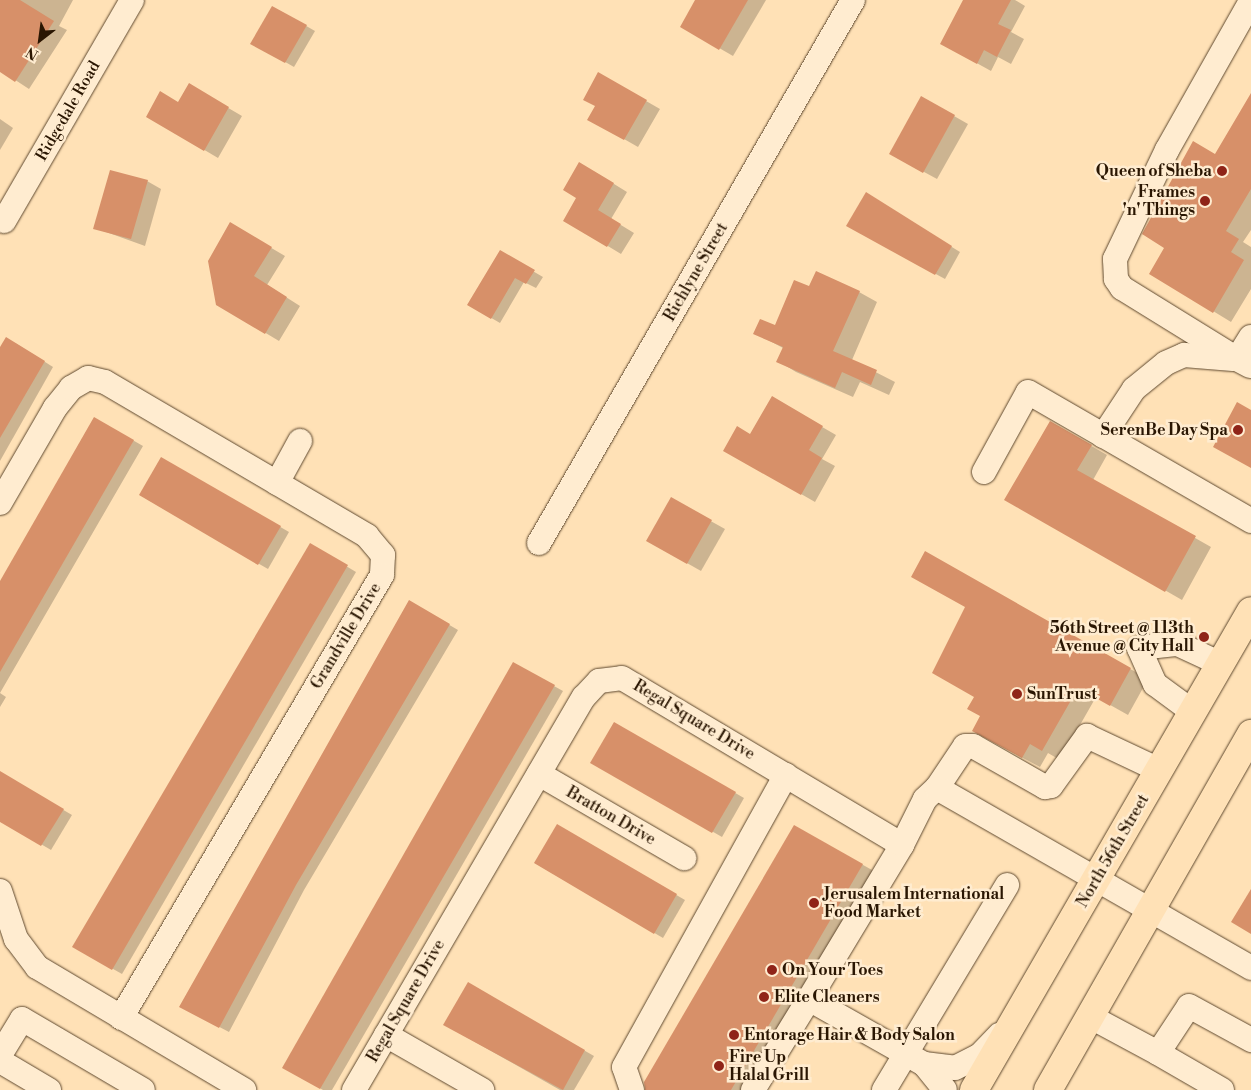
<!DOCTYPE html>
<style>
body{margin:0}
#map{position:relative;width:1251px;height:1090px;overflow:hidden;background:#ffe1b6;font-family:"Libre Bodoni",serif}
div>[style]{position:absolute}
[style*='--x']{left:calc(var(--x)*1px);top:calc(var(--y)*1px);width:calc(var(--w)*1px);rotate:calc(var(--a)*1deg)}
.shadow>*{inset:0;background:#0003}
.building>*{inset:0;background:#d79069}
.roads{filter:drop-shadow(0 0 1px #5f492f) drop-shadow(0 0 1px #5f492f)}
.minor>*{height:24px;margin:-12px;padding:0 12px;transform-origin:12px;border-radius:12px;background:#ffecd0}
.major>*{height:28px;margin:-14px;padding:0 14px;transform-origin:14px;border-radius:14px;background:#ffe1b6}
.dots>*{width:14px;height:14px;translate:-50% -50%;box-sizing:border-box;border:2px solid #ffecd0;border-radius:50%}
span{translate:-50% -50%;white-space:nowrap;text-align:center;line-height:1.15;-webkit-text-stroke:5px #ffecd0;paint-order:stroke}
.street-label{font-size:16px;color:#2a1602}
.poi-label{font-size:16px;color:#2a1602;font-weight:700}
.right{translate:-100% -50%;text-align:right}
.left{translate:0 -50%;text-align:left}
.north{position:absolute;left:15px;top:15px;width:50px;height:50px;-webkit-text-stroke:4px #ffecd0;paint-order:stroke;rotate:210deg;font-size:14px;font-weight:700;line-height:20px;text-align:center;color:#2a1602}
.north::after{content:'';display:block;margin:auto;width:18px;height:22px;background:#2a1602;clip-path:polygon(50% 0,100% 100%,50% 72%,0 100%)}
</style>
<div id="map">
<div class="shadow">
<div style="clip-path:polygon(0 0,73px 0,59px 26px,67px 30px,29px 89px,0 70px)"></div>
<div style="clip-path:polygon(697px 0,766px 0,733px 56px,681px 26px)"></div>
<div style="clip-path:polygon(964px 0,1015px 0,1025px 6px,1011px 32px,1024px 39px,1011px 64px,998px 57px,991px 71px,955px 51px)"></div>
<div style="clip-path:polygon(273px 7px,315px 31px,294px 67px,252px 43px)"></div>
<div style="clip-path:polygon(599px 74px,660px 109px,638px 147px,589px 119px,597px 106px)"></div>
<div style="clip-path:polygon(189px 85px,242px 116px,218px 158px,147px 116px,179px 103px)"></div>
<div style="clip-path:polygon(1251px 99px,1251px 230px,1243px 242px,1251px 247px,1251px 289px,1231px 322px,1213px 311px,1215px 155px)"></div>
<div style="clip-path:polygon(954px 116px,968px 124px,937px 179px,891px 154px)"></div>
<div style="clip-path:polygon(0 119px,13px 128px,0 150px)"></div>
<div style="clip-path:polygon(593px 171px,627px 192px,611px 219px,634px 233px,621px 254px,565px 220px)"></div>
<div style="clip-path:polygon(147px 181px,161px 189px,145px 246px,95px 228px)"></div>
<div style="clip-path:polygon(866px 194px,960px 252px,945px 279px,857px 231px)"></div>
<div style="clip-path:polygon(244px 232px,285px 256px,267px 285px,300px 306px,279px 341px,217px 304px)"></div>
<div style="clip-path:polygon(500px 252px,543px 277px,536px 288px,524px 282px,500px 323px,469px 305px)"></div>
<div style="clip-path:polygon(810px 288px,859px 292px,877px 302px,852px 360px,895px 382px,889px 395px,860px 382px,853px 397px,796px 372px,778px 361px,783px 348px,755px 333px,775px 327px)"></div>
<div style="clip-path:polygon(15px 343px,53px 367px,0 461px,0 349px)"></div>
<div style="clip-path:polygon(772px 398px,836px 435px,822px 459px,835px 466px,815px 502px,725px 450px,751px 436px)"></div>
<div style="clip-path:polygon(94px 418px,143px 446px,0 693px,6px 697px,0 707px,0 583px)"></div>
<div style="clip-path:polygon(1050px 422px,1107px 455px,1093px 480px,1211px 547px,1182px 600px,1006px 499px)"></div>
<div style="clip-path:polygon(161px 458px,289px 532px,268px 569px,140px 495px)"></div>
<div style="clip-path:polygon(671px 499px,725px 529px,701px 571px,648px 541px)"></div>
<div style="clip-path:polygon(311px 545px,356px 572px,122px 974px,74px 947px)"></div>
<div style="clip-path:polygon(925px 553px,1148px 679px,1128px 715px,1096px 697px,1060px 760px,1048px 753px,1040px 767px,991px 741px,976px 696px,967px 607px)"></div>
<div style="clip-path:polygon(410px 602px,458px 630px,304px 890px,229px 1032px,189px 1011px)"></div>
<div style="clip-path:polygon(514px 664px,563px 691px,332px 1090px,323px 1090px,284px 1067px)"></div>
<div style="clip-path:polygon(614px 723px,744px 798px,722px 837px,592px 763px)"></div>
<div style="clip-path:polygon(0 773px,72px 815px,51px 850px,0 820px)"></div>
<div style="clip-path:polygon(557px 826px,685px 900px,663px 938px,535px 863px)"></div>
<div style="clip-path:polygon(795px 827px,881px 875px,756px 1090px,648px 1090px)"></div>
<div style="clip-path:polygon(468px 984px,594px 1056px,574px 1090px,560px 1090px,445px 1025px)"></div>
</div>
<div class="building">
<div style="clip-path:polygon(0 0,20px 0,54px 21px,15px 82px,0 72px)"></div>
<div style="clip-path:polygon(695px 0,748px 0,719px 50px,680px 27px)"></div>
<div style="clip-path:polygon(963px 0,1011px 0,998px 24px,1011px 30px,997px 57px,984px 50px,977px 64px,940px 44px)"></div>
<div style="clip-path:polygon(272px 6px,307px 25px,285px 63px,250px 44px)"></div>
<div style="clip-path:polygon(598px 72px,647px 100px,624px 140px,587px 120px,595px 106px,583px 100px)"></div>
<div style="clip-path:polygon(189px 83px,229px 107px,204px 151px,146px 117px,160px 91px,178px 102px)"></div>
<div style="clip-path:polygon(1251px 93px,1251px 189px,1226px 231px,1239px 239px,1231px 252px,1244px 260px,1213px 313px,1149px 274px,1164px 248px,1142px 234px,1193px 141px,1215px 154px)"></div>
<div style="clip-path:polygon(921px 96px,955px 115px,923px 173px,889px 154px)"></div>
<div style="clip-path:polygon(579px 162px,614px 183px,598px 210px,621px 224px,607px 247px,563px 221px,576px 198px,563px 190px)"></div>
<div style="clip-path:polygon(110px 170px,148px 180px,131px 239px,93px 229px)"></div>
<div style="clip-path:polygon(866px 192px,952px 246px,935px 275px,846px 226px)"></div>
<div style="clip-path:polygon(230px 222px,272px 247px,254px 276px,287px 297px,265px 334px,216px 305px,208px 261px)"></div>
<div style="clip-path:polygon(500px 250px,535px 270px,526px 284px,515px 278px,491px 319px,467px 305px)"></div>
<div style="clip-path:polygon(816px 271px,860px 291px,833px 351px,877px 370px,871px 385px,842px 372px,835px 388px,776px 362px,783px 347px,753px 334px,760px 319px,775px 325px,794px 280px,809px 286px)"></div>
<div style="clip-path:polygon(6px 337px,45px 361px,0 438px,0 347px)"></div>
<div style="clip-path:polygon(772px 396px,823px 426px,809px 450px,822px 458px,801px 495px,723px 451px,737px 426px,750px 434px)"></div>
<div style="clip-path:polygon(1237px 402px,1251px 410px,1251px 468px,1213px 447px)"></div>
<div style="clip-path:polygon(94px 417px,134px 440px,0 672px,0 581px)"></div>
<div style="clip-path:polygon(1050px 421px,1092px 445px,1077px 470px,1196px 536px,1165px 592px,1004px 500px)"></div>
<div style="clip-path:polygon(161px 457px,281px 526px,258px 565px,139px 495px)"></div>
<div style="clip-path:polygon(671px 497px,712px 520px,687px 564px,646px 541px)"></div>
<div style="clip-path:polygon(310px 543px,348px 565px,112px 970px,72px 947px)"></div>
<div style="clip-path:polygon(925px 551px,1131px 668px,1110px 706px,1078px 688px,1042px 751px,1030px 744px,1022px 758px,972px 731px,980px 716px,967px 709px,974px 697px,932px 673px,965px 607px,911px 577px)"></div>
<div style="clip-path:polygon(409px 600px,450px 624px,296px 885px,219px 1028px,179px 1007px)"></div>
<div style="clip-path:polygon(513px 662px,555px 685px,320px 1089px,282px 1068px)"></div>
<div style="clip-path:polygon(614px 722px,736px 792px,712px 833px,590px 763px)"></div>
<div style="clip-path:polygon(0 771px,64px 809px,41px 846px,0 822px)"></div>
<div style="clip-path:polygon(557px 824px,677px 894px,654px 934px,534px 863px)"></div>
<div style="clip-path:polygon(794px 825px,863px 864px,731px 1090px,645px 1090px,644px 1082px)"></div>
<div style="clip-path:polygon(1251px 889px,1251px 934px,1231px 922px)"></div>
<div style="clip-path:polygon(468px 982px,585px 1050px,563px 1090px,443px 1025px)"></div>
</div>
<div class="roads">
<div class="minor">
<div style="--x:4;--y:221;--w:255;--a:-59.9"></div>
<div style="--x:1237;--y:359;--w:135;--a:-148.3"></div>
<div style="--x:1122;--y:288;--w:11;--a:-124"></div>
<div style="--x:1116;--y:279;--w:20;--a:-93"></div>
<div style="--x:1115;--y:259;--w:121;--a:-64.5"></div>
<div style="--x:1167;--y:150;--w:171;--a:-60.6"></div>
<div style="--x:1250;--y:366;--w:15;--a:-152"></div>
<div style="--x:1237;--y:359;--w:26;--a:-58"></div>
<div style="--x:1103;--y:436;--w:56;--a:-56.6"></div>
<div style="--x:1134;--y:389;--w:41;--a:-39.1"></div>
<div style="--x:1166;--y:363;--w:20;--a:-24"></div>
<div style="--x:1184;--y:355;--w:49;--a:4.7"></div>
<div style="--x:984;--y:472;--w:91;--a:-61.2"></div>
<div style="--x:1028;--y:392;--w:258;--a:30"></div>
<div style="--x:277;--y:483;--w:48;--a:-61.3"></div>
<div style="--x:0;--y:503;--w:110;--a:-59.9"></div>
<div style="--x:55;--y:408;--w:26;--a:-51"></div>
<div style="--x:71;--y:388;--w:20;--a:-30"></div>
<div style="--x:88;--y:378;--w:17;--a:13"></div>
<div style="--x:105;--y:382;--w:304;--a:30.4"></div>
<div style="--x:367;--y:536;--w:25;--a:50"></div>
<div style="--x:383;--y:555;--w:20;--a:93"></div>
<div style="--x:382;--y:575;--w:514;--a:120.51"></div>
<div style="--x:539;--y:543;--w:627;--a:-59.96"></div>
<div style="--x:1193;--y:712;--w:47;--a:-143.6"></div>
<div style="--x:1155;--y:684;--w:39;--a:-114"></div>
<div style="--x:1139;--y:648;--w:39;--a:-6"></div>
<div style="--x:1178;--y:644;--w:47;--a:24.9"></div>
<div style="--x:539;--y:774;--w:168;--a:30.1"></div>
<div style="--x:937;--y:788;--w:50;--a:-56.3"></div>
<div style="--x:965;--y:746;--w:8;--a:0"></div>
<div style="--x:973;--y:746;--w:83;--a:29.7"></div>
<div style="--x:1045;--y:787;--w:6;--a:-9"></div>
<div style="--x:1051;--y:786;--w:62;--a:-54.2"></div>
<div style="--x:1087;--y:736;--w:80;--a:25.3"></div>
<div style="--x:902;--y:845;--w:180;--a:121.1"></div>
<div style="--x:809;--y:999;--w:132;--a:29.5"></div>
<div style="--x:924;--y:1064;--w:33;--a:51"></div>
<div style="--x:0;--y:891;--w:51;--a:71.6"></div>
<div style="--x:16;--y:939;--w:35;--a:53"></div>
<div style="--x:37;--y:967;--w:241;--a:30.7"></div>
<div style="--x:1089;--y:1016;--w:78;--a:28.2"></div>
<div style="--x:386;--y:1035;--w:111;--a:29.8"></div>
<div style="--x:0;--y:1055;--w:42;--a:-58.6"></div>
<div style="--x:22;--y:1019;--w:140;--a:30.4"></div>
<div style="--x:0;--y:1061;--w:57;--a:30.6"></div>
<div style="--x:924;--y:1064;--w:31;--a:7"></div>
<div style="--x:955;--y:1068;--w:28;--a:-27"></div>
<div style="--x:980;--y:1055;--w:28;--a:-46"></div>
<div style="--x:354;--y:1090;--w:455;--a:-59.7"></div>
<div style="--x:584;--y:697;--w:22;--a:-47"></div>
<div style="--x:599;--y:681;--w:23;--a:-7"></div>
<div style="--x:622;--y:678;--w:326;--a:30.8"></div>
<div style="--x:902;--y:845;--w:51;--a:-63.4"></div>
<div style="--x:925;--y:799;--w:16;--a:-43"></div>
<div style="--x:937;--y:788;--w:362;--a:29.8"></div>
<div style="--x:632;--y:1090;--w:24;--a:-109"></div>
<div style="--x:624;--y:1067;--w:334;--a:-61"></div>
<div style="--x:753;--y:1090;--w:107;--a:-58.4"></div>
<div style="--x:884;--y:1090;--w:239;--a:-59"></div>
<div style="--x:1222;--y:1090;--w:74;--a:-150"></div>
<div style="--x:1158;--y:1053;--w:56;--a:-56.6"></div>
<div style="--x:1189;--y:1006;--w:71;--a:28.7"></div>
</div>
<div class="major">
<div style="--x:974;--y:1090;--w:553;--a:-59.96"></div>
<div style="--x:1048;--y:1090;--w:410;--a:-60.3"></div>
</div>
</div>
<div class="dots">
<div style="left:1222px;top:171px;background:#8f2418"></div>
<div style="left:1205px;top:201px;background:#8f2418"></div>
<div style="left:1238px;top:430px;background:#8f2418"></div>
<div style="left:1204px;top:637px;background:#8f2418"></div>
<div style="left:1017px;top:694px;background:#8f2418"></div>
<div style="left:814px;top:903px;background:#8f2418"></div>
<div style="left:772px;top:970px;background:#8f2418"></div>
<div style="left:764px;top:997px;background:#8f2418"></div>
<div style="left:734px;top:1035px;background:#8f2418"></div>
<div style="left:719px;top:1066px;background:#8f2418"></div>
</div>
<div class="street-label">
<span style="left:68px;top:111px;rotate:-60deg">Ridgedale Road</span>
<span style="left:696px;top:272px;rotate:-60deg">Richlyne Street</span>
<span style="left:346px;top:636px;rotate:-59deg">Grandville Drive</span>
<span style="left:694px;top:720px;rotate:31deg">Regal Square Drive</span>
<span style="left:611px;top:816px;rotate:30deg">Bratton Drive</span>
<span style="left:1113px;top:851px;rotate:-60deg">North 56th Street</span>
<span style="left:406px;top:1001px;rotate:-60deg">Regal Square Drive</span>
</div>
<div class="poi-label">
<span class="right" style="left:1212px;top:171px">Queen of Sheba</span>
<span class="right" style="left:1195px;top:201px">Frames<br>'n' Things</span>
<span class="right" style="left:1228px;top:430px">SerenBe Day Spa</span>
<span class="right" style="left:1194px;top:637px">56th Street @ 113th<br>Avenue @ City Hall</span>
<span class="left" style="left:1027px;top:694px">SunTrust</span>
<span class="left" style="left:824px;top:903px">Jerusalem International<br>Food Market</span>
<span class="left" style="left:782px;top:970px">On Your Toes</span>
<span class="left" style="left:774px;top:997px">Elite Cleaners</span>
<span class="left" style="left:744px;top:1035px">Entorage Hair &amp; Body Salon</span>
<span class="left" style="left:729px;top:1066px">Fire Up<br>Halal Grill</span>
</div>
<div class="north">N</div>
</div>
